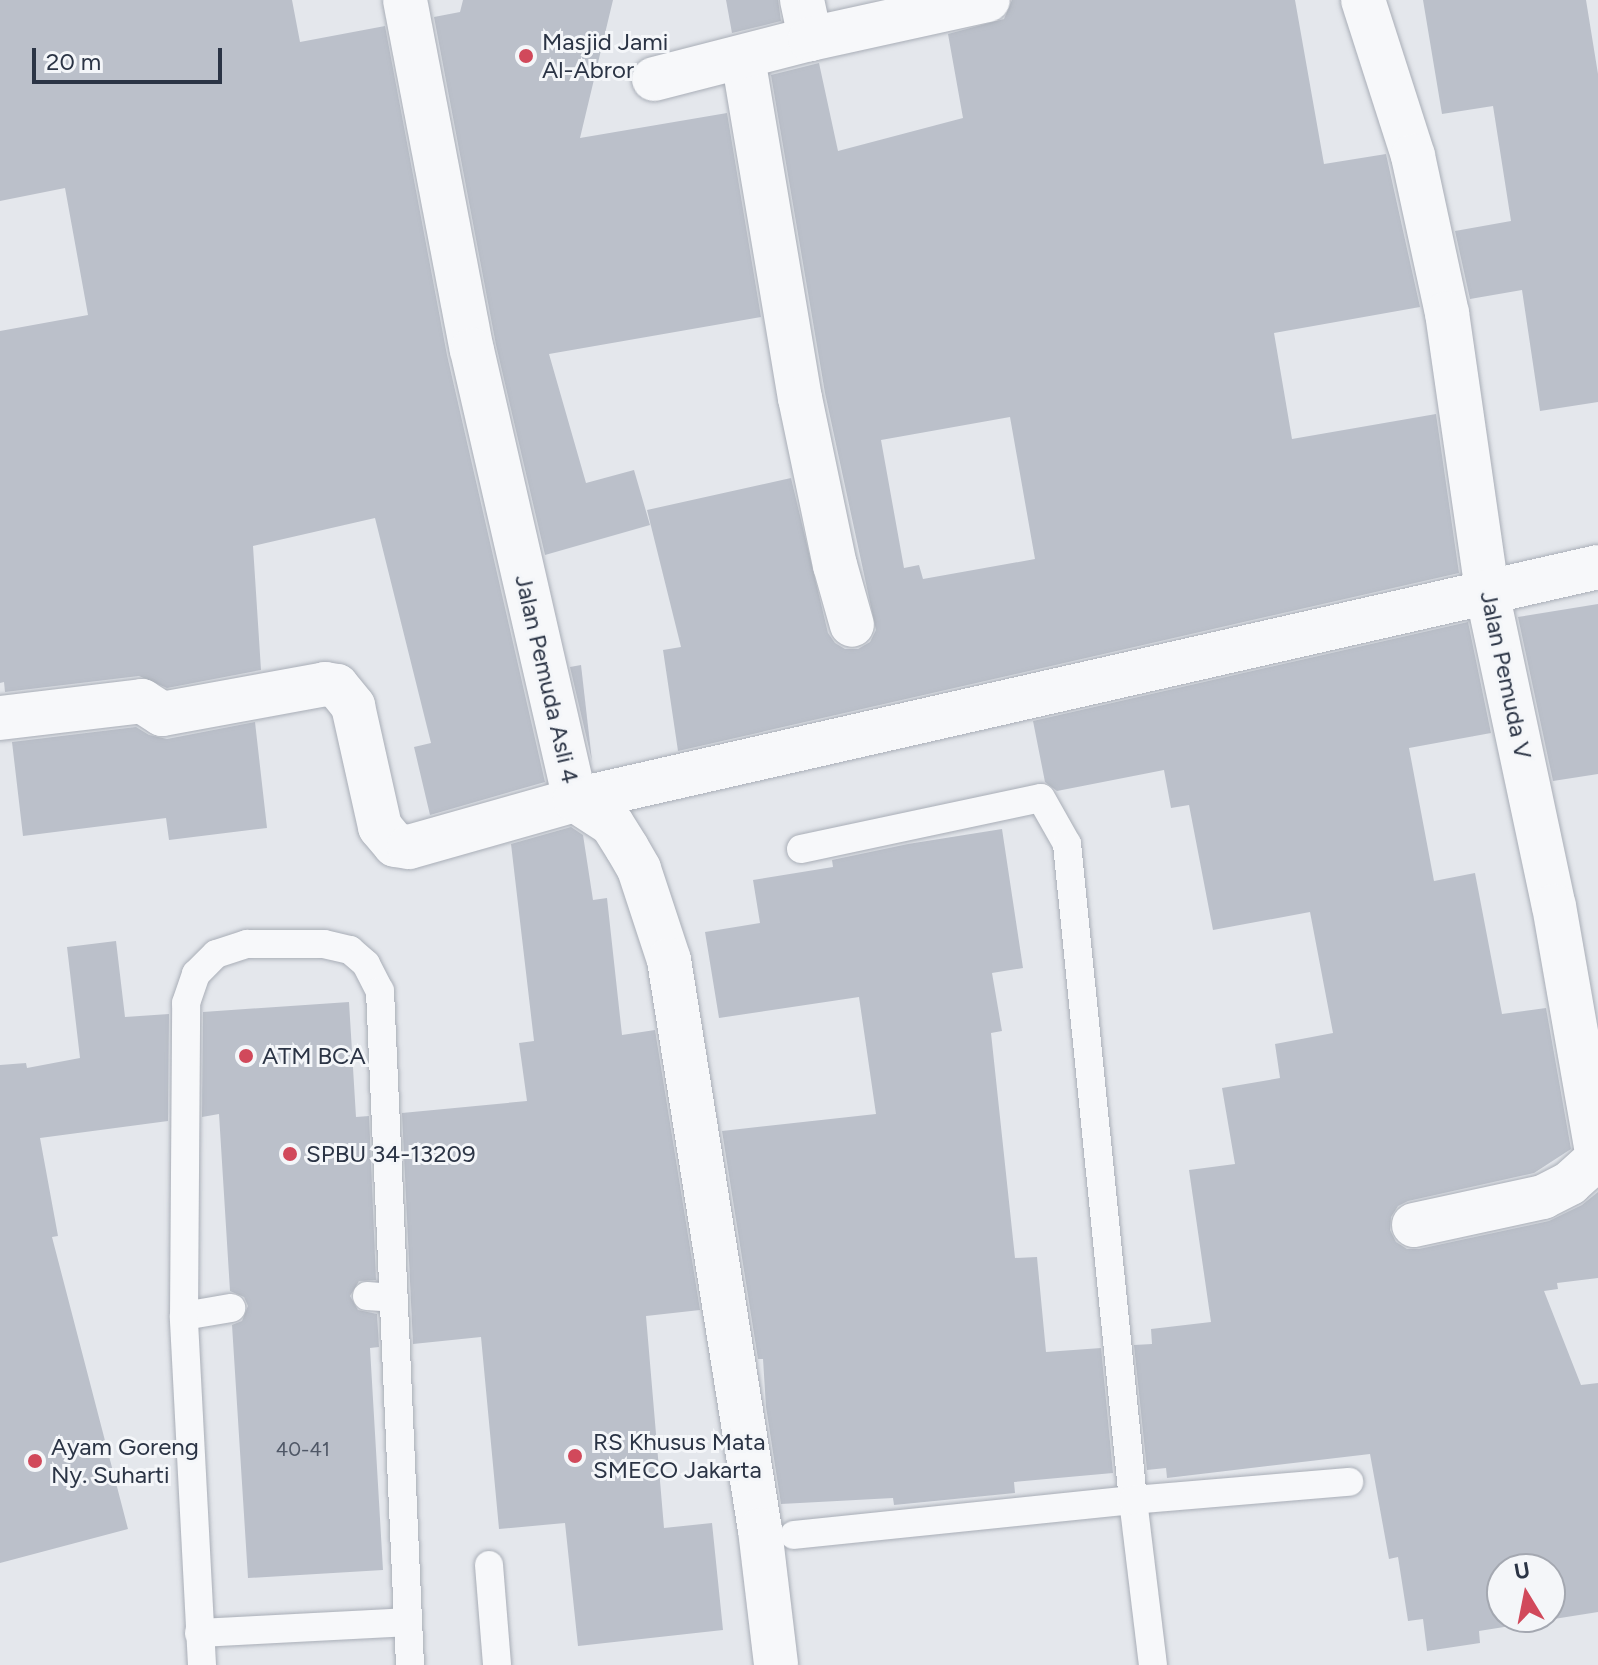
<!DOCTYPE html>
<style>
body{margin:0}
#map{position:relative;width:1598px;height:1665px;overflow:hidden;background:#e4e7ec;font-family:Figtree,sans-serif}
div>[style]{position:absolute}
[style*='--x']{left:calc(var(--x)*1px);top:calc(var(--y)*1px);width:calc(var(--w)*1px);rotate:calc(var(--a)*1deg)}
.building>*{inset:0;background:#bbc0ca}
.roads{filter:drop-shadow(0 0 2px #a9aeb7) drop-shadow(0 0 2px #a9aeb7)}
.lane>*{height:28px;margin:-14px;padding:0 14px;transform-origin:14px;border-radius:14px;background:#f7f8fa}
.street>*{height:44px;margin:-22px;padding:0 22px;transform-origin:22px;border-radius:22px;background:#f7f8fa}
.dots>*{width:22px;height:22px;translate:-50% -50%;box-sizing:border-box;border:4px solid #f4f6f9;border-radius:50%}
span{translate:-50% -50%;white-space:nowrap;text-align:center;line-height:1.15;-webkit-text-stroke:6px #f4f6f9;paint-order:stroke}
.number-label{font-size:20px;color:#4f5766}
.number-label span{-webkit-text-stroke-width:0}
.poi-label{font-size:24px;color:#2b3445}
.left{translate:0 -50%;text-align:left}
.street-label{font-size:24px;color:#2b3445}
.north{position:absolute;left:1486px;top:1553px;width:80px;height:80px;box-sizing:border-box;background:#f4f6f9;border:2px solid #a4a8b1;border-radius:50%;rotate:350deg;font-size:22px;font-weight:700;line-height:32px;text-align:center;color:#2b3445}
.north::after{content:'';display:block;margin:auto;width:28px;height:36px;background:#d1495b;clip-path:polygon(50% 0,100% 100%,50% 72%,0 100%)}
.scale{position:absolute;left:32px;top:48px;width:190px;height:36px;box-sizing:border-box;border:4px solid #2b3445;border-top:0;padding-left:10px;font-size:24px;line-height:28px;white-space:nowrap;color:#2b3445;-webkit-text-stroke:6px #f4f6f9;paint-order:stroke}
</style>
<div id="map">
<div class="building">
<div style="clip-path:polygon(0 0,292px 0,300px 42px,385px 26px,447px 355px,545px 782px,430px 815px,414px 747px,431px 743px,375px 518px,253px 546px,261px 670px,167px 688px,139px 676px,5px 692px,4px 682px,0 683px,0 331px,88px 315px,65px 188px,0 201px)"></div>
<div style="clip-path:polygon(463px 0,613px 0,580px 138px,727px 113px,761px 317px,549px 354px,586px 483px,634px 470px,650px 525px,545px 555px,496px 345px,434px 17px,460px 12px)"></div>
<div style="clip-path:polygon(726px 0,778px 0,781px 21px,732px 33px)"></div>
<div style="clip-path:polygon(evenodd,1012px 0,1295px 0,1324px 164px,1386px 154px,1420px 307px,1274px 333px,1292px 439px,1436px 414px,1459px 573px,678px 751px,663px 650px,681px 647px,647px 510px,791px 478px,828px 633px,835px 643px,845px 649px,858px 649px,870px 642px,876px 630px,825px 393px,771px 75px,819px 63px,838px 151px,963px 118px,948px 34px,1004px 19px,1012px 0,1010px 417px,1035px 559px,923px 579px,919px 565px,904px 568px,881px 440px,1010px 417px)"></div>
<div style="clip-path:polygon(1423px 0,1586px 0,1598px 74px,1598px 402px,1540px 411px,1522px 290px,1470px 299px,1455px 231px,1511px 221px,1493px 106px,1442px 114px)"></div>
<div style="clip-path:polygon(1598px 604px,1598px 774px,1553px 781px,1518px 617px)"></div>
<div style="clip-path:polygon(evenodd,1468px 622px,1491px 733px,1409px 748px,1434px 881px,1475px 873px,1502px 1014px,1546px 1008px,1571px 1149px,1534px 1173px,1408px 1201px,1398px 1206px,1391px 1217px,1390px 1230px,1396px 1242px,1407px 1249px,1419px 1249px,1549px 1221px,1582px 1205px,1598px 1192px,1598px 1278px,1557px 1283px,1558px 1289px,1544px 1291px,1581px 1385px,1598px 1383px,1598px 1612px,1479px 1631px,1480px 1643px,1427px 1651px,1423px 1619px,1408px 1621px,1398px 1557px,1389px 1559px,1370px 1454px,1167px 1478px,1166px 1468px,1147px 1470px,1134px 1345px,1152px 1344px,1151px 1329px,1211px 1322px,1189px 1170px,1235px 1164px,1222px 1088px,1280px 1078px,1275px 1044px,1333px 1033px,1310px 912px,1213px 930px,1189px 805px,1171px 808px,1164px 770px,1057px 791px,1045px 782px,1033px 721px,1468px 622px,1502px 1569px,1550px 1569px,1550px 1617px,1502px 1617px,1502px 1569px)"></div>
<div style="clip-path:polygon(581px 665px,592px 761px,570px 667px)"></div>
<div style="clip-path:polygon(255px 722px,267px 828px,169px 840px,166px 818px,23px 836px,12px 742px,136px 727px,149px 735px,167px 739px)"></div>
<div style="clip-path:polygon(571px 827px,583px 835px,593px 900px,607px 898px,622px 1035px,655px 1030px,700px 1310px,646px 1316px,664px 1528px,712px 1523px,723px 1630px,578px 1646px,565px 1523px,499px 1529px,481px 1337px,413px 1344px,402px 1113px,527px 1101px,519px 1043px,534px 1041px,511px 844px)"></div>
<div style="clip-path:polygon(1002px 829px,1023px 968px,992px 973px,1002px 1031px,991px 1033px,1015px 1258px,1037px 1257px,1046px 1352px,1101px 1348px,1113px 1473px,1014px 1482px,1015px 1493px,894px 1505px,893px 1498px,781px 1504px,766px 1407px,763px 1359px,758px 1359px,722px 1131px,876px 1114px,859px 997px,719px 1018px,705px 932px,760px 923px,753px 880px,833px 867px,832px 860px,908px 844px)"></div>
<div style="clip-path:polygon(116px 941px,125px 1017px,169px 1014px,168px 1121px,40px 1138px,58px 1236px,52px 1237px,128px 1529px,0 1563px,0 1065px,26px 1063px,27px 1068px,80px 1058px,67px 947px)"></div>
<div style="clip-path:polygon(349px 1002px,356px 1117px,369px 1116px,376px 1280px,359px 1281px,350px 1296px,358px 1310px,377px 1314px,379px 1347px,370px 1348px,383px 1570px,248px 1578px,232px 1325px,242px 1321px,248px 1306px,244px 1297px,230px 1291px,219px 1114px,202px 1117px,203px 1012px)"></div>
</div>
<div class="roads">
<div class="lane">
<div style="--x:801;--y:849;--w:245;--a:-12"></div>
<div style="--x:1041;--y:798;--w:53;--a:60.5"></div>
<div style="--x:1067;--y:844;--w:659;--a:84.25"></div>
<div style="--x:1133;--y:1500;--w:166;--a:83.1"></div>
<div style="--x:367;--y:1296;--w:27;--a:4"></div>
<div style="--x:184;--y:1316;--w:48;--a:-9.7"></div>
<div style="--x:794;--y:1535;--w:341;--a:-5.9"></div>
<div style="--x:1133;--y:1500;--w:217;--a:-4.8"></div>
<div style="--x:489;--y:1565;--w:100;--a:85.4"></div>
<div style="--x:199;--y:1633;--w:207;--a:-3"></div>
<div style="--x:202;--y:1665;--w:349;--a:-93"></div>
<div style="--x:184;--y:1316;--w:313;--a:-89.6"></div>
<div style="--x:186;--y:1003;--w:31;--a:-71"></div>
<div style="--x:196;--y:974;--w:28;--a:-45"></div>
<div style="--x:216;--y:954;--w:33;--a:-18"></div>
<div style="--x:247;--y:944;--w:77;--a:0"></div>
<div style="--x:324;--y:944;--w:27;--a:13"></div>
<div style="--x:350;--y:950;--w:21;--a:41"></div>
<div style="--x:366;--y:964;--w:30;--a:63"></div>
<div style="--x:380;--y:991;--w:675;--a:87.45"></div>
</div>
<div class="street">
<div style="--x:405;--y:0;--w:356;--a:79.2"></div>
<div style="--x:472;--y:350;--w:462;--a:77.1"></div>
<div style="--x:575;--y:800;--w:44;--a:33"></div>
<div style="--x:612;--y:824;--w:28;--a:58"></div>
<div style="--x:627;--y:848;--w:24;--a:60"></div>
<div style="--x:639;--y:869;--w:96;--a:71.8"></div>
<div style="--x:669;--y:960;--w:577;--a:80.93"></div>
<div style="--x:760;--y:1530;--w:136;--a:83.2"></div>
<div style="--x:802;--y:0;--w:40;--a:78"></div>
<div style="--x:1363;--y:0;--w:164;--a:72.2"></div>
<div style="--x:1413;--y:156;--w:161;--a:77.8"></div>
<div style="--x:1447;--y:313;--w:282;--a:81.8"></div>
<div style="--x:1487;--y:592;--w:321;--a:78"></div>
<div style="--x:1554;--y:906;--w:256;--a:80.1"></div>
<div style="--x:743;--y:58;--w:345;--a:80.5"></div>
<div style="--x:800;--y:398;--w:171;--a:78.2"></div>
<div style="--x:835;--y:565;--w:62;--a:74.2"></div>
<div style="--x:654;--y:79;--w:161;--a:-14.4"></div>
<div style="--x:810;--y:39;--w:182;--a:-12.4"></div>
<div style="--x:0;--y:718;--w:143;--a:-6.8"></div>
<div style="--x:142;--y:701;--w:24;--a:33"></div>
<div style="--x:162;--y:714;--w:166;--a:-10.4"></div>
<div style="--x:325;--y:684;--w:12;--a:9"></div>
<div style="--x:337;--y:686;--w:26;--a:51"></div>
<div style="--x:353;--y:706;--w:124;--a:77.4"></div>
<div style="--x:380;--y:827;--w:23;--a:50"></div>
<div style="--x:395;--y:845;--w:14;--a:8"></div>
<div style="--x:409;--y:847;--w:173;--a:-15.8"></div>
<div style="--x:575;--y:800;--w:1049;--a:-12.83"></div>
<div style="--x:1414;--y:1225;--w:132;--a:-12.2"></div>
<div style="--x:1543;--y:1197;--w:30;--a:-27"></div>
<div style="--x:1570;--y:1183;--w:38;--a:-42"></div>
</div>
</div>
<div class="dots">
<div style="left:526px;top:56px;background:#d1495b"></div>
<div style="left:246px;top:1056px;background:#d1495b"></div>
<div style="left:290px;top:1154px;background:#d1495b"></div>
<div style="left:575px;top:1456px;background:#d1495b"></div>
<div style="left:35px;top:1461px;background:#d1495b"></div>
</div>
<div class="number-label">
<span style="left:303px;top:1449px">40-41</span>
</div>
<div class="poi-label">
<span class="left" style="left:542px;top:56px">Masjid Jami<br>Al-Abror</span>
<span class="left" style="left:262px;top:1056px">ATM BCA</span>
<span class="left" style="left:306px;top:1154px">SPBU 34-13209</span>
<span class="left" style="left:593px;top:1456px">RS Khusus Mata<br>SMECO Jakarta</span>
<span class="left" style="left:51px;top:1461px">Ayam Goreng<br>Ny. Suharti</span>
</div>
<div class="street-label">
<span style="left:1506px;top:675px;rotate:78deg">Jalan Pemuda V</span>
<span style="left:547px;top:679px;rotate:77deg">Jalan Pemuda Asli 4</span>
</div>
<div class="north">U</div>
<div class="scale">20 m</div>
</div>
